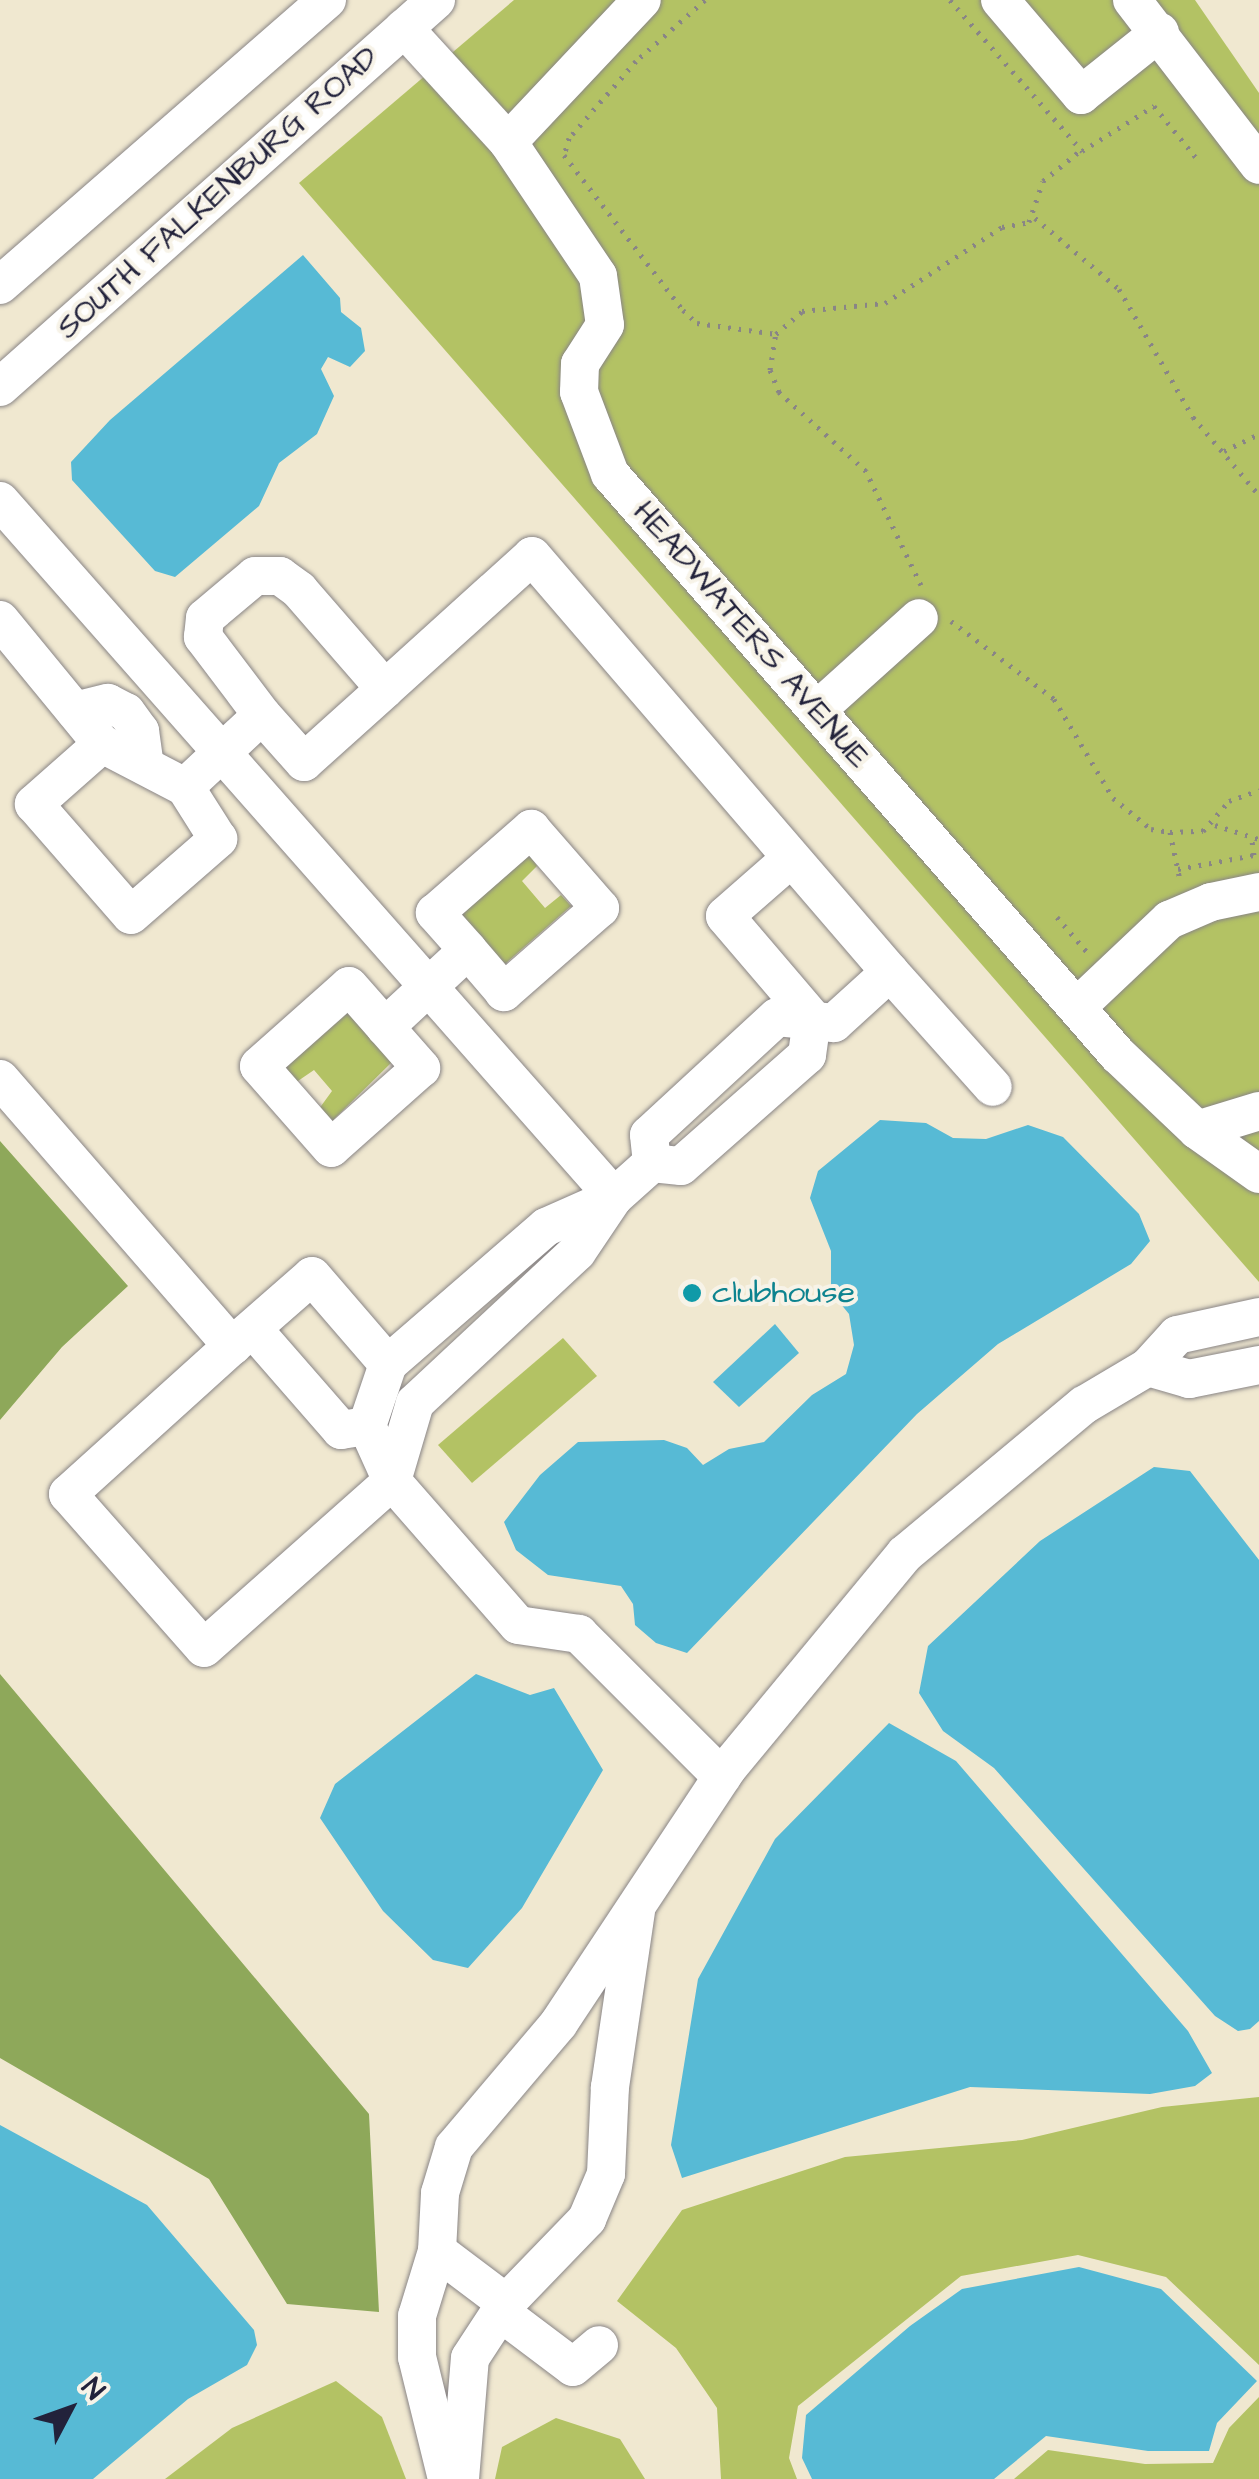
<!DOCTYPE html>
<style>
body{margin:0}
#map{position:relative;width:1259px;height:2479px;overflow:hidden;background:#f0e8d0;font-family:"Architects Daughter",sans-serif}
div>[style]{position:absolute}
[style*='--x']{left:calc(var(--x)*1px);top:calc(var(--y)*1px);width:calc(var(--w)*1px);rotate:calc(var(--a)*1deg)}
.green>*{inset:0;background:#b3c264}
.forest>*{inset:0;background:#8ea85a}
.water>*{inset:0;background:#57bad5}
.path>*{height:5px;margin-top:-2.5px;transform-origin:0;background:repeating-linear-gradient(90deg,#898586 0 2.5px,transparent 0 10.5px)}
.roads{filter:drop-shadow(0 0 2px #898586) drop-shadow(0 0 2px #898586)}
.minor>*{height:38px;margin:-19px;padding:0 19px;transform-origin:19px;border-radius:19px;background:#fff}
.dots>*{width:28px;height:28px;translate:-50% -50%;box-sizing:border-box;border:5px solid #f7f3e8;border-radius:50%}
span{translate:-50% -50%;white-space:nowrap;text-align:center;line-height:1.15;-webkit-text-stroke:8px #f7f3e8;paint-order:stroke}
.street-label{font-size:32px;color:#22223b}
.culture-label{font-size:32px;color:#0d838f}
.left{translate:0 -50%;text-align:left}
.north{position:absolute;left:20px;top:2359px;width:100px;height:100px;-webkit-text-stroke:8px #f7f3e8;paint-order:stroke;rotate:49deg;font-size:28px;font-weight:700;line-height:40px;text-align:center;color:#22223b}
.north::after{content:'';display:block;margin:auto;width:35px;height:45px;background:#22223b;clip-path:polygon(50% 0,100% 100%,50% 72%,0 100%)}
</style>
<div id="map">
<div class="green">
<div style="clip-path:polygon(514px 0,1195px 0,1259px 93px,1259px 1282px,299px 183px)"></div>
<div style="clip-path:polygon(530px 855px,537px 866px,522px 881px,545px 908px,561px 895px,571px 906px,505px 964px,459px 916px)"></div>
<div style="clip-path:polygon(350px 1011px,392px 1062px,329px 1124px,316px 1113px,332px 1091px,314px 1070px,295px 1083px,284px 1069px)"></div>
<div style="clip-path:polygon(563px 1338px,597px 1376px,472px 1483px,438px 1445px)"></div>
<div style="clip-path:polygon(1259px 2097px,1259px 2365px,1166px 2277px,1078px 2255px,961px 2276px,798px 2406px,789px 2458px,797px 2479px,721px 2479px,717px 2408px,676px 2348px,617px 2301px,682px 2210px,845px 2157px,1022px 2140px,1162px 2107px)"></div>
<div style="clip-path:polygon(336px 2381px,382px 2417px,406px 2479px,165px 2479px,232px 2428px)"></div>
<div style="clip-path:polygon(1259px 2397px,1259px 2479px,1014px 2479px,1048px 2450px,1145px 2464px,1213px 2463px,1229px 2428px)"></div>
<div style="clip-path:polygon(556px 2418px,620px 2439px,645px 2479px,495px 2479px,502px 2447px)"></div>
</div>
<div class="forest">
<div style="clip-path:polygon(0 1141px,128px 1286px,62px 1347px,0 1420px)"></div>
<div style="clip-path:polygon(0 1674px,369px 2114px,379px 2312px,287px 2304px,209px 2179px,0 2058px)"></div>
</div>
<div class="water">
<div style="clip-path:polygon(303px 255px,340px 298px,341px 312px,361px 328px,365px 351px,350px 367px,328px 357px,321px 369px,334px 396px,317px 434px,279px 463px,259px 506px,175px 577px,155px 571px,72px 480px,71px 462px,110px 420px)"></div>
<div style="clip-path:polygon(880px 1120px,926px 1123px,953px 1138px,986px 1139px,1028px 1125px,1063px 1137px,1139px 1214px,1150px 1241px,1131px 1264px,998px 1344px,917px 1414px,687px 1653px,656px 1643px,635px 1625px,633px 1604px,621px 1586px,548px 1575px,516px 1550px,504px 1522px,540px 1475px,578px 1442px,664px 1440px,687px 1448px,703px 1465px,729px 1449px,764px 1442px,812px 1395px,846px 1374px,854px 1345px,849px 1314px,831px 1292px,831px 1251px,810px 1198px,818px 1171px)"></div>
<div style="clip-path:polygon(775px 1324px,799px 1353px,739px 1407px,713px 1382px)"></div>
<div style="clip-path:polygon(1154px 1467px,1190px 1471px,1259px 1560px,1259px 2021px,1250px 2029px,1238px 2031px,1215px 2016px,994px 1768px,943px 1731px,919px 1693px,928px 1646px,1040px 1541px)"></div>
<div style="clip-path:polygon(476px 1674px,530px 1695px,554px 1688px,603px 1770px,522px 1908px,468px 1968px,433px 1960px,383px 1911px,320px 1818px,335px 1784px)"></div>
<div style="clip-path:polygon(889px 1723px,956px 1761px,1188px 2031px,1212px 2073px,1195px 2086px,1150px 2094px,970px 2087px,682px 2178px,671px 2145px,698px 1979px,775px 1839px)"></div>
<div style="clip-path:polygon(0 2125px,147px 2205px,254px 2330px,257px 2345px,247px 2365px,188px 2399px,93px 2479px,0 2479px)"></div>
<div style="clip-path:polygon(1079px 2267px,1161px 2289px,1257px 2381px,1217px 2423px,1209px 2451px,1148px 2451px,1046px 2436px,994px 2479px,812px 2479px,802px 2458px,806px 2415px,910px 2326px,962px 2289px)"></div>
</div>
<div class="path">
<div style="--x:705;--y:0;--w:92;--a:138.5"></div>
<div style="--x:636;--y:61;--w:102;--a:131"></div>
<div style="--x:569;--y:138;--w:18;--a:106"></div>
<div style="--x:564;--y:155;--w:195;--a:52.5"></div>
<div style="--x:683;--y:310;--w:19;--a:43"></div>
<div style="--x:697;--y:323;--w:80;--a:7.9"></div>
<div style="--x:950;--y:0;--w:201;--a:48.8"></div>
<div style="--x:1082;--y:151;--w:85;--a:-32"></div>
<div style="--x:1154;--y:106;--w:70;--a:50.8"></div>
<div style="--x:1035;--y:218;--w:110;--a:40.2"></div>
<div style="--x:1119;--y:289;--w:148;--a:60"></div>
<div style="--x:1193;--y:417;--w:102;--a:49.8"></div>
<div style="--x:1224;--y:451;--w:39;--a:-26"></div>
<div style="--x:921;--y:585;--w:127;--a:-115.8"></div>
<div style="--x:866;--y:471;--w:118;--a:-137.8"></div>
<div style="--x:779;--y:392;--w:24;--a:-112"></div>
<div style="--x:770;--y:370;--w:36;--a:-81"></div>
<div style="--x:776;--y:334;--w:35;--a:-41"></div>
<div style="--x:802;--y:311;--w:83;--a:-5.5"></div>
<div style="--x:885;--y:303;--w:140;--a:-33"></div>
<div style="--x:1002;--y:227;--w:27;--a:-10"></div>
<div style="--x:1029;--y:222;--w:43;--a:-71.1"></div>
<div style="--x:1043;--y:181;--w:49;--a:-39.2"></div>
<div style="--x:951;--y:621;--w:129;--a:37.1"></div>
<div style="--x:1054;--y:699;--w:115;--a:59.2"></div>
<div style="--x:1113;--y:798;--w:49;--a:39.2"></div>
<div style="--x:1151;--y:829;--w:19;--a:9"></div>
<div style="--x:1170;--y:832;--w:49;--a:78.2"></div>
<div style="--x:1215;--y:825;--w:46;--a:17.7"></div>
<div style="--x:1170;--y:832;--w:33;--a:-2"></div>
<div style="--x:1203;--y:831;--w:40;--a:-49"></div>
<div style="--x:1229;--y:801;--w:32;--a:-20"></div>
<div style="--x:1178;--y:869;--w:77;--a:-10.4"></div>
<div style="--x:1254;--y:855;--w:14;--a:-98"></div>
<div style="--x:1057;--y:917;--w:46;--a:49.4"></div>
</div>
<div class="roads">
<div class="minor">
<div style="--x:1000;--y:0;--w:125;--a:49.5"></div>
<div style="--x:1081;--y:95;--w:101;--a:-38.6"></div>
<div style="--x:1132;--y:0;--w:208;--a:52.4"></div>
<div style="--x:404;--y:28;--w:154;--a:47.6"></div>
<div style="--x:508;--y:142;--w:161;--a:56.1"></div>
<div style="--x:598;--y:276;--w:49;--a:81.9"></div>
<div style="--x:605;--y:325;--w:46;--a:122.7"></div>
<div style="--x:580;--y:364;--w:28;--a:92"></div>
<div style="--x:579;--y:392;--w:88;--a:69.3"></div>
<div style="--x:610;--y:474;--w:772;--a:48.84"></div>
<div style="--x:1118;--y:1055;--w:109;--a:43.5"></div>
<div style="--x:1197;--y:1130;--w:76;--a:35.4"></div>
<div style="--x:508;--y:142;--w:195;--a:-46.7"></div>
<div style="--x:0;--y:285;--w:434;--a:-41.1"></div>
<div style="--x:0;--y:387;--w:583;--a:-41.59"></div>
<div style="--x:0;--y:501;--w:928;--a:48.58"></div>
<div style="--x:0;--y:620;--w:161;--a:50.6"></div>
<div style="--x:102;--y:744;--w:93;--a:27.4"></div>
<div style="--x:185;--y:787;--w:105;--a:-43.1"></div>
<div style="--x:262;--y:715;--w:98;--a:-127.1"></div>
<div style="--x:203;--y:637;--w:19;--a:-84"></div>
<div style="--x:205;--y:618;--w:65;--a:-40"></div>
<div style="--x:255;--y:576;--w:25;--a:0"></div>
<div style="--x:280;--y:576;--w:24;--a:36"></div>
<div style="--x:299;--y:590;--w:131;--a:49"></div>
<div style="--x:385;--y:689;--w:198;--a:-42.1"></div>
<div style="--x:532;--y:556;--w:549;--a:49.29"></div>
<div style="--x:890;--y:972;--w:76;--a:137.7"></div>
<div style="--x:834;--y:1023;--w:57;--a:-174"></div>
<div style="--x:777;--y:1017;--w:174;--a:137.3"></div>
<div style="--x:649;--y:1135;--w:28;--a:84"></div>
<div style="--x:817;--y:710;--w:137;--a:-42"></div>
<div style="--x:75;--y:711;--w:34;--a:-14"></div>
<div style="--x:108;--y:703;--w:20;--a:27"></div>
<div style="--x:126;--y:712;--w:24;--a:54"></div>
<div style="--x:140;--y:731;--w:35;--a:82"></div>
<div style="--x:262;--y:715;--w:63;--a:48.2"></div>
<div style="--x:304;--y:762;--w:109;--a:-42"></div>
<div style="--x:102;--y:744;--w:91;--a:138.6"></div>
<div style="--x:34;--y:804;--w:147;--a:48.9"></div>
<div style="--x:131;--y:915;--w:116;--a:-41.1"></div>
<div style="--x:218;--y:839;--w:62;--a:-122.4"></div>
<div style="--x:890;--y:972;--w:154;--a:48.2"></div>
<div style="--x:1077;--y:1007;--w:127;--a:-43.4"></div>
<div style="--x:1169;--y:920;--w:46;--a:-23.2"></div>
<div style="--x:1211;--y:902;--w:49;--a:-11.8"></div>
<div style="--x:385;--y:1027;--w:55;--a:48.7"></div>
<div style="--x:421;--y:1068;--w:120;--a:138.4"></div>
<div style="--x:331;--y:1148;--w:109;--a:-131.3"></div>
<div style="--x:259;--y:1066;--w:120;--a:-41.6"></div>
<div style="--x:349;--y:986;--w:55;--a:48.7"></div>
<div style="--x:385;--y:1027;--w:113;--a:-42.9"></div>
<div style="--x:468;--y:950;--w:50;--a:-131.7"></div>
<div style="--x:435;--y:913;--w:128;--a:-41.2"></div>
<div style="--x:531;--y:829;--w:105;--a:48.9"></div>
<div style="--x:600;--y:908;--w:128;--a:138.8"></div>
<div style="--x:504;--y:992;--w:55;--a:-130.6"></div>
<div style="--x:0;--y:1079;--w:354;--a:49"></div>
<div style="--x:232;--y:1346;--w:221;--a:137.9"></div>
<div style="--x:68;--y:1494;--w:205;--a:48.6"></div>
<div style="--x:204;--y:1648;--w:251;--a:-41.6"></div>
<div style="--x:392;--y:1481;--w:81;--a:-73.6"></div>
<div style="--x:415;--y:1403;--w:221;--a:-43"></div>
<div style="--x:577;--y:1252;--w:66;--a:-56.1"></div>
<div style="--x:614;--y:1197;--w:51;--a:-41.8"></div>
<div style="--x:652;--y:1163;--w:29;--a:6"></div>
<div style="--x:681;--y:1166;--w:168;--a:-41.4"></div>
<div style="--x:807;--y:1055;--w:37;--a:-82"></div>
<div style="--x:812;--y:1018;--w:134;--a:-130.5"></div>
<div style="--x:725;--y:916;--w:86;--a:-41.2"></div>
<div style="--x:1197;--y:1130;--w:65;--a:-17"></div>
<div style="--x:614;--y:1197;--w:74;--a:156.2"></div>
<div style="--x:546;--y:1227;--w:209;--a:139.1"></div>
<div style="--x:388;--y:1364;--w:65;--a:108.7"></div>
<div style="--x:367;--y:1426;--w:60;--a:65.6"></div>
<div style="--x:392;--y:1481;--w:191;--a:48.8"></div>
<div style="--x:518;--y:1625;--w:62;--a:8.4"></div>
<div style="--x:579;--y:1634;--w:202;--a:45"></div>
<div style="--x:253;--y:1329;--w:134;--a:48.9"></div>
<div style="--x:341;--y:1430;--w:26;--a:-9"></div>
<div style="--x:232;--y:1346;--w:106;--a:-41.2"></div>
<div style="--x:312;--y:1276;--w:116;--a:49.2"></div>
<div style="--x:1148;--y:1367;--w:43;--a:16.3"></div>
<div style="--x:1189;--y:1379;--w:71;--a:-11.3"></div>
<div style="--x:437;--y:2251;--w:86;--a:37"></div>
<div style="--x:500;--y:2312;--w:91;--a:37"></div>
<div style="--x:573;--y:2367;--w:34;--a:-40"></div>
<div style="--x:447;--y:2479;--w:126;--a:-103.8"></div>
<div style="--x:417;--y:2357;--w:41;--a:-90"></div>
<div style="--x:417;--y:2316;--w:68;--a:-72.9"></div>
<div style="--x:437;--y:2251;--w:58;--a:-87"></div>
<div style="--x:440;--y:2193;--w:48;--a:-73.1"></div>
<div style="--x:454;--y:2147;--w:162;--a:-49.7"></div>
<div style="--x:559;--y:2023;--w:305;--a:-56.5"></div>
<div style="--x:727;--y:1769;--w:279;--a:-50.4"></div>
<div style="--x:905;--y:1554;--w:233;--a:-39.8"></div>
<div style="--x:1084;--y:1405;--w:74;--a:-30.7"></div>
<div style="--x:1148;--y:1367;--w:43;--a:-47.8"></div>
<div style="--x:1177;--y:1335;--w:84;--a:-12.4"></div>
<div style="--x:460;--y:2479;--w:121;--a:-85.3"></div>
<div style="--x:470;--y:2358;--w:66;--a:-56.8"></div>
<div style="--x:506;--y:2303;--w:117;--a:-46"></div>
<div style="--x:587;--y:2219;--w:49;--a:-67.1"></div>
<div style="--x:606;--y:2174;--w:87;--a:-87.4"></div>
<div style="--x:610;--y:2087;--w:178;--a:-81.6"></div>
</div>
</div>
<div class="dots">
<div style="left:692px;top:1293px;background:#0f9aa8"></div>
</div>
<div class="street-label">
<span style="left:218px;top:193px;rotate:-42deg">SOUTH FALKENBURG ROAD</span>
<span style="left:751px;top:635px;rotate:49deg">HEADWATERS AVENUE</span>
</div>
<div class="culture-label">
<span class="left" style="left:712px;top:1293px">clubhouse</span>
</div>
<div class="north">N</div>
</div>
